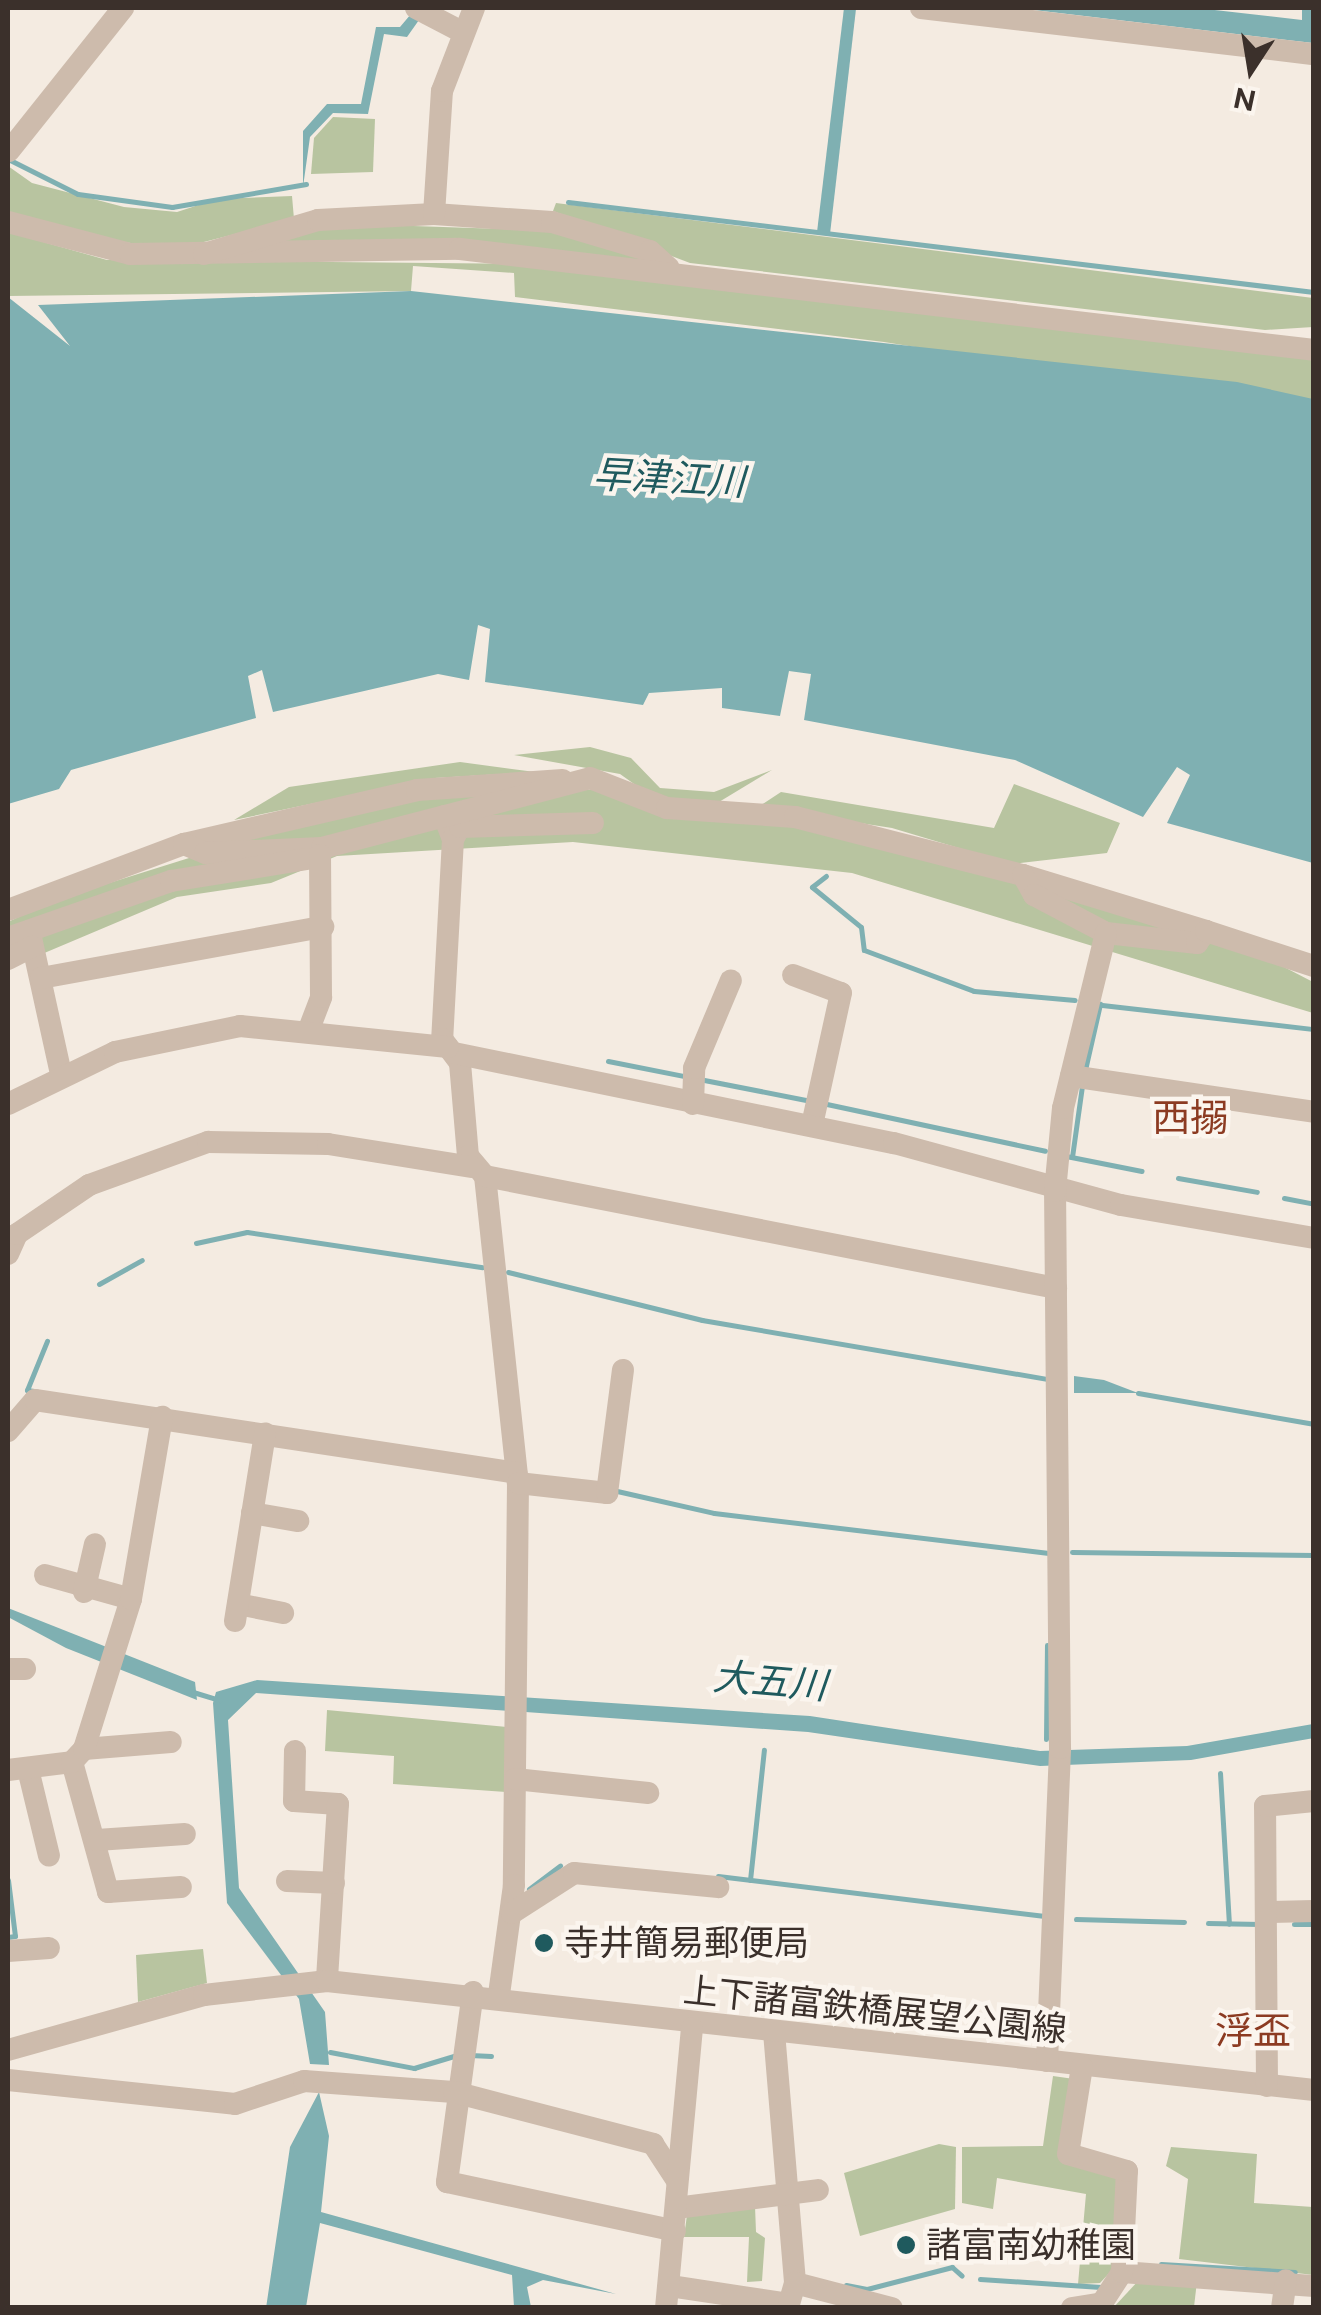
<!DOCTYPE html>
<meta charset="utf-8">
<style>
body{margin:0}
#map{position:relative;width:1321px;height:2315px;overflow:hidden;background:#f4ebe1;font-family:"Public Sans","Noto Sans JP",sans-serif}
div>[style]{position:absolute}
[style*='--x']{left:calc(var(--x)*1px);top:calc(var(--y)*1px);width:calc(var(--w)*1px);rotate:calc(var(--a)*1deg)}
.green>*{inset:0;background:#b8c4a0}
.water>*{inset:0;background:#7fb0b2}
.stream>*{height:5px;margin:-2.5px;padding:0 2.5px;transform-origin:2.5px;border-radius:2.5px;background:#7fb0b2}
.minor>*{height:22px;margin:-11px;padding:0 11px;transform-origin:11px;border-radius:11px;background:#cdbbac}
.dots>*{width:28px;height:28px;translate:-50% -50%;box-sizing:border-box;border:5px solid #fbf5ee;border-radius:50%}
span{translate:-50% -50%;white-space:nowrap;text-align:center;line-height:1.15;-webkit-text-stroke:9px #fbf5ee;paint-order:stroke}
.poi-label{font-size:35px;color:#3b302b}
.left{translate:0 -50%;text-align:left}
.street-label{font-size:35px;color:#3b302b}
.water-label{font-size:38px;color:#1f5a5e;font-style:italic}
.neighbourhood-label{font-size:38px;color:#8c3b22}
.frame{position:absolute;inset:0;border:10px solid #3b302b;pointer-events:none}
.north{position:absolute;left:1201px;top:20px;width:100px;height:100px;-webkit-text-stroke:8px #fbf5ee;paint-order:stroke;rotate:192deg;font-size:28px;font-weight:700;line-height:40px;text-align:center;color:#3b302b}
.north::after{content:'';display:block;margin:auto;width:35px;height:45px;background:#3b302b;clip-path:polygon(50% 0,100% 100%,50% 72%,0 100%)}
</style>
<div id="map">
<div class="green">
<div style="clip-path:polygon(333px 117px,375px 119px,373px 172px,311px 174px,314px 138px)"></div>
<div style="clip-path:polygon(8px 166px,32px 183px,124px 207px,177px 212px,217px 199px,292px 196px,294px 219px,184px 247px,91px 240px,8px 215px)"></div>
<div style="clip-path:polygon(556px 203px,1313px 298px,1313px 327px,1265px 330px,690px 263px,553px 211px)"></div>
<div style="clip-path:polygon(324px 223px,564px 231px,650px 260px,236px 251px)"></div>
<div style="clip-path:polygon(8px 232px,107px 260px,549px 264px,1313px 359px,1313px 411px,884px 342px,515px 297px,514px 273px,413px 266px,411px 291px,8px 296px)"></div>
<div style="clip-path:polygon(590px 747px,631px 758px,660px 788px,714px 792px,772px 770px,714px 805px,658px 801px,620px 774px,514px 755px)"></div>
<div style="clip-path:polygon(460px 762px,535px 772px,435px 778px,234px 820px,289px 787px)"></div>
<div style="clip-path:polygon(1014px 784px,1120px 823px,1107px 853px,1012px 864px,892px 828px,758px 807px,781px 792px,994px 828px)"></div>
<div style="clip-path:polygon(605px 789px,883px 843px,1259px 954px,1313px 982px,1313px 1013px,852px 873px,573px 842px,337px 856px,271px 883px,177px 897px,42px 954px,8px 945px,8px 922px,55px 900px,297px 824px,412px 799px)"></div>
<div style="clip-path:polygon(327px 1710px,507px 1727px,506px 1792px,393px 1784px,394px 1756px,325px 1751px)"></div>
<div style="clip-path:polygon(203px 1949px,207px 1983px,138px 2002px,136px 1955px)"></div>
<div style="clip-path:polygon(1053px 2076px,1074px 2079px,1062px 2160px,1121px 2168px,1113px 2269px,1100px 2283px,1078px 2284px,1086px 2194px,997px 2178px,993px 2209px,962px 2203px,962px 2147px,1043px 2146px)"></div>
<div style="clip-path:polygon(939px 2144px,956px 2147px,955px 2209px,860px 2236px,844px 2173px)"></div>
<div style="clip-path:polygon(1171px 2147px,1257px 2154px,1254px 2203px,1313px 2207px,1313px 2275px,1179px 2259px,1188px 2179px,1166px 2166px)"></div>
<div style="clip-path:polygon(755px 2206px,756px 2232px,765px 2238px,762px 2281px,747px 2282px,749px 2237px,684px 2237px,687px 2215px)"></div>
<div style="clip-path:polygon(1139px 2280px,1197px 2281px,1194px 2307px,1113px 2308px)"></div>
</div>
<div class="water">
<div style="clip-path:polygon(844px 8px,856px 9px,830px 234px,817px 232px)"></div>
<div style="clip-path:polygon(1017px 8px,1197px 8px,1302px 20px,1302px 8px,1312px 8px,1313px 43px)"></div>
<div style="clip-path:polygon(411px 14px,419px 20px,407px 37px,384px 34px,368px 114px,333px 113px,310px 137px,303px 187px,303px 131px,327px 104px,361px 104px,376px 27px,400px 27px)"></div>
<div style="clip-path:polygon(411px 291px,1237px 382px,1313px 399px,1313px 863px,1167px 823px,1190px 775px,1177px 767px,1143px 817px,1015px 760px,804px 720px,811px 674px,789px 671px,780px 716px,722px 708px,722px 688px,649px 693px,643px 705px,485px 682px,490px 629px,478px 625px,469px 680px,438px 674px,273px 712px,262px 670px,248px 676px,256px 718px,71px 770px,59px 789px,8px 804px,8px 297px,70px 346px,38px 305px)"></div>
<div style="clip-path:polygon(1074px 1376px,1104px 1380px,1138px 1393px,1074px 1393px)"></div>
<div style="clip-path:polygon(8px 1608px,195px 1682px,197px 1700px,66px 1648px,8px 1617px)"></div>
<div style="clip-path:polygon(257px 1680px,810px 1716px,1040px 1751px,1187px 1746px,1313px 1724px,1314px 1738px,1191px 1760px,1040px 1766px,808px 1732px,256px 1693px,228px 1720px,239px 1888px,325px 2012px,329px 2065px,310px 2064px,299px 1999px,227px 1903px,213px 1703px,216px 1692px)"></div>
<div style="clip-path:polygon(319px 2092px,329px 2136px,321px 2212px,616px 2294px,543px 2280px,527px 2287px,531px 2307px,514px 2307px,512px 2275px,320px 2223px,306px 2307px,266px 2308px,290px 2147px)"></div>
</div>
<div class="stream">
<div style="--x:8;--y:159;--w:78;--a:26.6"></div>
<div style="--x:78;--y:194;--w:95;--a:7.9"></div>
<div style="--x:172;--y:207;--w:136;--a:-9.7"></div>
<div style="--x:568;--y:202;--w:751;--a:6.88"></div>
<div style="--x:826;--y:876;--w:18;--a:142"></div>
<div style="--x:812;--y:887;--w:63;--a:39.2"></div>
<div style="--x:861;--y:927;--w:23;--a:83"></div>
<div style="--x:864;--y:950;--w:117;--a:20.4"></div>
<div style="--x:974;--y:991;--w:101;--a:5.1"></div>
<div style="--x:1102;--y:1005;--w:213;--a:6.5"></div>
<div style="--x:608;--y:1061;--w:83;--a:11.2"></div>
<div style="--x:1085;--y:1070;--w:68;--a:-77.2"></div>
<div style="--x:699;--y:1079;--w:114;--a:11.1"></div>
<div style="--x:822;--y:1103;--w:228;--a:12.1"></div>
<div style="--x:1066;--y:1156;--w:77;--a:11.2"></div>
<div style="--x:1072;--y:1157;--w:72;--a:-82"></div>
<div style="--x:1178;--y:1178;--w:80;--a:10"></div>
<div style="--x:1284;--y:1198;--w:31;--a:11"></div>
<div style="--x:196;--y:1243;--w:52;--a:-12.2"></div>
<div style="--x:247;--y:1232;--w:238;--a:8.5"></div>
<div style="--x:508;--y:1272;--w:200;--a:13.9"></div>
<div style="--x:702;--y:1320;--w:351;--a:9.7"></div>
<div style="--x:99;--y:1284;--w:49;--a:-29.2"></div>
<div style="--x:34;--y:1391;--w:7;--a:-172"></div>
<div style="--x:27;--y:1390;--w:53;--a:-67.8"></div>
<div style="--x:1138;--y:1393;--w:179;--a:10"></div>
<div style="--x:617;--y:1491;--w:99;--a:12.8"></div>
<div style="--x:714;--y:1513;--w:337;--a:6.8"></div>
<div style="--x:1072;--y:1552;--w:242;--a:0.7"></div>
<div style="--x:193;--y:1692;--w:28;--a:17"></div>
<div style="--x:1046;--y:1739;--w:94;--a:-89.4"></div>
<div style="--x:1220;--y:1773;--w:151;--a:86.6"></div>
<div style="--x:718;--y:1876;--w:327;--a:7"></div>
<div style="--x:8;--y:1880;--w:56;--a:82.9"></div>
<div style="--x:15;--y:1936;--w:7;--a:172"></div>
<div style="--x:750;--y:1880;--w:131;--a:-83.9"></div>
<div style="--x:529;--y:1889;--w:39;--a:-37"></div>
<div style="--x:1076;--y:1919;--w:108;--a:1.6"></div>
<div style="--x:1208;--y:1923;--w:52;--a:1.1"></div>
<div style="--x:1294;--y:1924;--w:20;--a:0"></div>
<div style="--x:330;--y:2052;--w:86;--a:10.8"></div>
<div style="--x:414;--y:2068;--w:45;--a:-16.8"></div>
<div style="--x:470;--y:2055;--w:21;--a:3"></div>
<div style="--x:1161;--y:2264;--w:134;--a:3.4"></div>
<div style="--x:980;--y:2279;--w:121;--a:3.8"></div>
<div style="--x:846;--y:2285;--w:21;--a:11"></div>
<div style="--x:867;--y:2289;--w:88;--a:-14.5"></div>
<div style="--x:952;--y:2267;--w:13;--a:42"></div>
</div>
<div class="minor">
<div style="--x:416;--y:8;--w:52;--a:27.6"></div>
<div style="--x:921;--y:8;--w:396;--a:6.7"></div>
<div style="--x:9;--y:151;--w:183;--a:-51.4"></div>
<div style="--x:434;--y:214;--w:118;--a:3.9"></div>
<div style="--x:552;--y:222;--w:102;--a:16.5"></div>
<div style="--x:650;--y:251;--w:25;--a:42"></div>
<div style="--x:8;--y:222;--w:126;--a:14.7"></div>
<div style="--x:130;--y:254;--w:330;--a:-0.9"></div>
<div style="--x:460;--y:249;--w:860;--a:6.74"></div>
<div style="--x:204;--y:254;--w:119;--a:-16.6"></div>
<div style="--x:318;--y:220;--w:116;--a:-3"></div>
<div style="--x:434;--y:214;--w:123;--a:-86.3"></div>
<div style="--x:442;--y:91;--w:89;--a:-68.9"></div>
<div style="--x:444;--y:816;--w:25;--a:69"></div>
<div style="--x:453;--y:839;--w:200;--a:93.1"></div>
<div style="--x:442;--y:1039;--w:30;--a:53"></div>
<div style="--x:460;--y:1063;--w:93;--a:85.1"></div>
<div style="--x:468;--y:1156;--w:26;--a:50"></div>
<div style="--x:485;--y:1176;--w:309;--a:83.9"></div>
<div style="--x:518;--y:1483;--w:402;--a:90.6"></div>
<div style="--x:514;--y:1885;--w:110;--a:97.8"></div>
<div style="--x:453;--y:839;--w:14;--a:-60"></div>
<div style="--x:460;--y:827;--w:133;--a:-1.7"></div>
<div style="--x:184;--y:844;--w:239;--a:-13"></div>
<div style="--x:417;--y:790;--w:146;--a:-3.9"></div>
<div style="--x:1023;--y:875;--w:191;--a:17"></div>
<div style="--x:8;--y:910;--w:188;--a:-20.6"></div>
<div style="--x:184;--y:844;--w:23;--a:23"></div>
<div style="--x:205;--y:853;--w:117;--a:-2.4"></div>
<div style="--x:322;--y:848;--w:277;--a:-14.6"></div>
<div style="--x:590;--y:778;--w:83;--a:21.3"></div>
<div style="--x:667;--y:808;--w:128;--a:4"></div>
<div style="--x:795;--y:817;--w:235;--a:14.3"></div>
<div style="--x:1023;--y:875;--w:23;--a:61"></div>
<div style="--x:1034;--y:895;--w:81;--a:27.8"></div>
<div style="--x:1106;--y:933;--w:92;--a:6.3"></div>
<div style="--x:1197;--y:943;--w:15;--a:-53"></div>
<div style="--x:1206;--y:931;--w:114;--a:18"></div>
<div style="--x:30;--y:933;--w:144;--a:77.6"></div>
<div style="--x:8;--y:938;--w:173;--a:-19.3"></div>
<div style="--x:171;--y:881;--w:138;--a:-9.2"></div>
<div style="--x:8;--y:959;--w:27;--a:-27"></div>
<div style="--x:793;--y:975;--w:51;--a:20.6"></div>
<div style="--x:841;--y:993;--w:135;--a:102.4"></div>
<div style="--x:41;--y:978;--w:287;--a:-10.3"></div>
<div style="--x:309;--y:1029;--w:34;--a:-69"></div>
<div style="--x:321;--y:997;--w:142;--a:-90.4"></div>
<div style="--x:454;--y:1053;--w:449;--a:11.6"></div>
<div style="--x:894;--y:1143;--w:235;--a:15.3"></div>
<div style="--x:1121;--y:1205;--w:196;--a:9.7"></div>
<div style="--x:1071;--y:1076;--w:246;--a:8.4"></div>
<div style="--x:8;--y:1104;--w:119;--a:-25.9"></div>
<div style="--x:115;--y:1052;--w:128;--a:-11.7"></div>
<div style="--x:240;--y:1026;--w:209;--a:5.8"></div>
<div style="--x:693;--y:1104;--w:36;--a:-88"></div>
<div style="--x:694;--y:1068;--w:95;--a:-67.2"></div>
<div style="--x:485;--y:1176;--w:582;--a:11.1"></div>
<div style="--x:8;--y:1254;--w:22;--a:-66"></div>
<div style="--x:17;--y:1234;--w:87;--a:-34.2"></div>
<div style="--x:89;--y:1185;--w:127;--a:-19.9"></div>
<div style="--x:208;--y:1142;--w:120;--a:1"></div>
<div style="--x:328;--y:1144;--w:145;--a:9.1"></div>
<div style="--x:8;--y:1431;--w:41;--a:-48.9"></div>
<div style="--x:35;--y:1400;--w:487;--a:8.6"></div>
<div style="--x:518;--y:1483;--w:90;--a:6.4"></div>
<div style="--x:607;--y:1493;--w:124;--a:-82.6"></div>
<div style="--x:252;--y:1513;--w:47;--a:9.9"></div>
<div style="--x:45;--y:1575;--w:89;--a:15.6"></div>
<div style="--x:84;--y:1592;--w:49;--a:-77.1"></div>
<div style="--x:238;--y:1604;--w:46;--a:11.3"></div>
<div style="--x:235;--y:1621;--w:190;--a:-80.9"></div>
<div style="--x:8;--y:1669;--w:17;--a:0"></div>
<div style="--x:84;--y:1749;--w:87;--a:-4.6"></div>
<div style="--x:295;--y:1751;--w:50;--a:91.1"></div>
<div style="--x:294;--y:1801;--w:44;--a:3.9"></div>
<div style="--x:338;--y:1804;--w:177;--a:93.6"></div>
<div style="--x:72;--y:1762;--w:135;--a:74.5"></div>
<div style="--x:108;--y:1892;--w:73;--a:-3.9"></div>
<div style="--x:28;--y:1769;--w:89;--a:76.4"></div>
<div style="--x:8;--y:1770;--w:64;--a:-7.1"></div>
<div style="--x:72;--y:1762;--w:18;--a:-47"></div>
<div style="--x:84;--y:1749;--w:157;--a:-72.6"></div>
<div style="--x:131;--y:1599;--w:185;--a:-80.3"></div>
<div style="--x:515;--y:1779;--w:134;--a:6"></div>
<div style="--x:97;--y:1840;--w:88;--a:-3.9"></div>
<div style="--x:287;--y:1881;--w:47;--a:2.4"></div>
<div style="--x:1271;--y:1912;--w:43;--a:-1.3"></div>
<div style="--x:512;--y:1913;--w:74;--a:-32.8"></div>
<div style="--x:574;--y:1873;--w:145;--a:5.6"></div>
<div style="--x:8;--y:1951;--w:41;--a:-4.2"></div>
<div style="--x:473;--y:1992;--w:192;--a:97.8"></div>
<div style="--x:447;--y:2182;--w:233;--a:12.1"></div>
<div style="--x:774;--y:2032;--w:252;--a:85.2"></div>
<div style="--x:795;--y:2283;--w:100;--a:14.5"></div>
<div style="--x:8;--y:2050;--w:204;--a:-15.7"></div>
<div style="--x:204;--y:1995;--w:124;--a:-6.5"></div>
<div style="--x:327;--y:1981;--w:993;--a:6.3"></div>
<div style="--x:1047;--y:2061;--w:313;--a:-87.6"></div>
<div style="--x:1060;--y:1748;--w:557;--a:-90.51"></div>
<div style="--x:1055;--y:1191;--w:83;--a:-84.5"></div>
<div style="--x:1063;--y:1108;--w:180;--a:-76.2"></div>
<div style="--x:8;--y:2080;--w:228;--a:6"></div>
<div style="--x:235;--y:2104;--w:73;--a:-18.4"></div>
<div style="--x:304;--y:2081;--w:150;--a:4.2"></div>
<div style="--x:454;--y:2092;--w:206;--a:14.6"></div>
<div style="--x:653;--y:2144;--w:42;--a:56.7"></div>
<div style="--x:1267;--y:2086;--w:280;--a:-90.4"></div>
<div style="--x:1265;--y:1806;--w:49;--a:-5.8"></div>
<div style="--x:676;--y:2208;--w:143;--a:-7.2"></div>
<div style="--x:1122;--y:2272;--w:193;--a:4.2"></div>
<div style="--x:670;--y:2286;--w:120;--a:8.6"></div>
<div style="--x:789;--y:2304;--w:22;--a:-74"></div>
<div style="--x:666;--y:2308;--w:281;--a:-84.7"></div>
<div style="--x:1072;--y:2308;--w:30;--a:-9"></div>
<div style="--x:1102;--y:2303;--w:37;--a:-57"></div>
<div style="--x:1122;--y:2272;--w:101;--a:-87.2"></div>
<div style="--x:1127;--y:2171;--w:61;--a:-163.9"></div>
<div style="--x:1068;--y:2154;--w:88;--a:-80.9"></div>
<div style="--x:1282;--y:2308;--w:28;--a:-82"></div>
</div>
<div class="dots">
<div style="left:544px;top:1943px;background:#1f5a5e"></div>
<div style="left:906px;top:2245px;background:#1f5a5e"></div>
</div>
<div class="poi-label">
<span class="left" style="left:564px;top:1943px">寺井簡易郵便局</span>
<span class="left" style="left:926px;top:2245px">諸富南幼稚園</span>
</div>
<div class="street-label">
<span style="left:875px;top:2010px;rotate:6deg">上下諸富鉄橋展望公園線</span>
</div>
<div class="water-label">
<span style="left:669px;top:478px;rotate:3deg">早津江川</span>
<span style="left:770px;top:1681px;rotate:5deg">大五川</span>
</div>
<div class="neighbourhood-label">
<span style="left:1190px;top:1118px">西搦</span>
<span style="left:1253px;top:2031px">浮盃</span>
</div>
<div class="frame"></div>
<div class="north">N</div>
</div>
